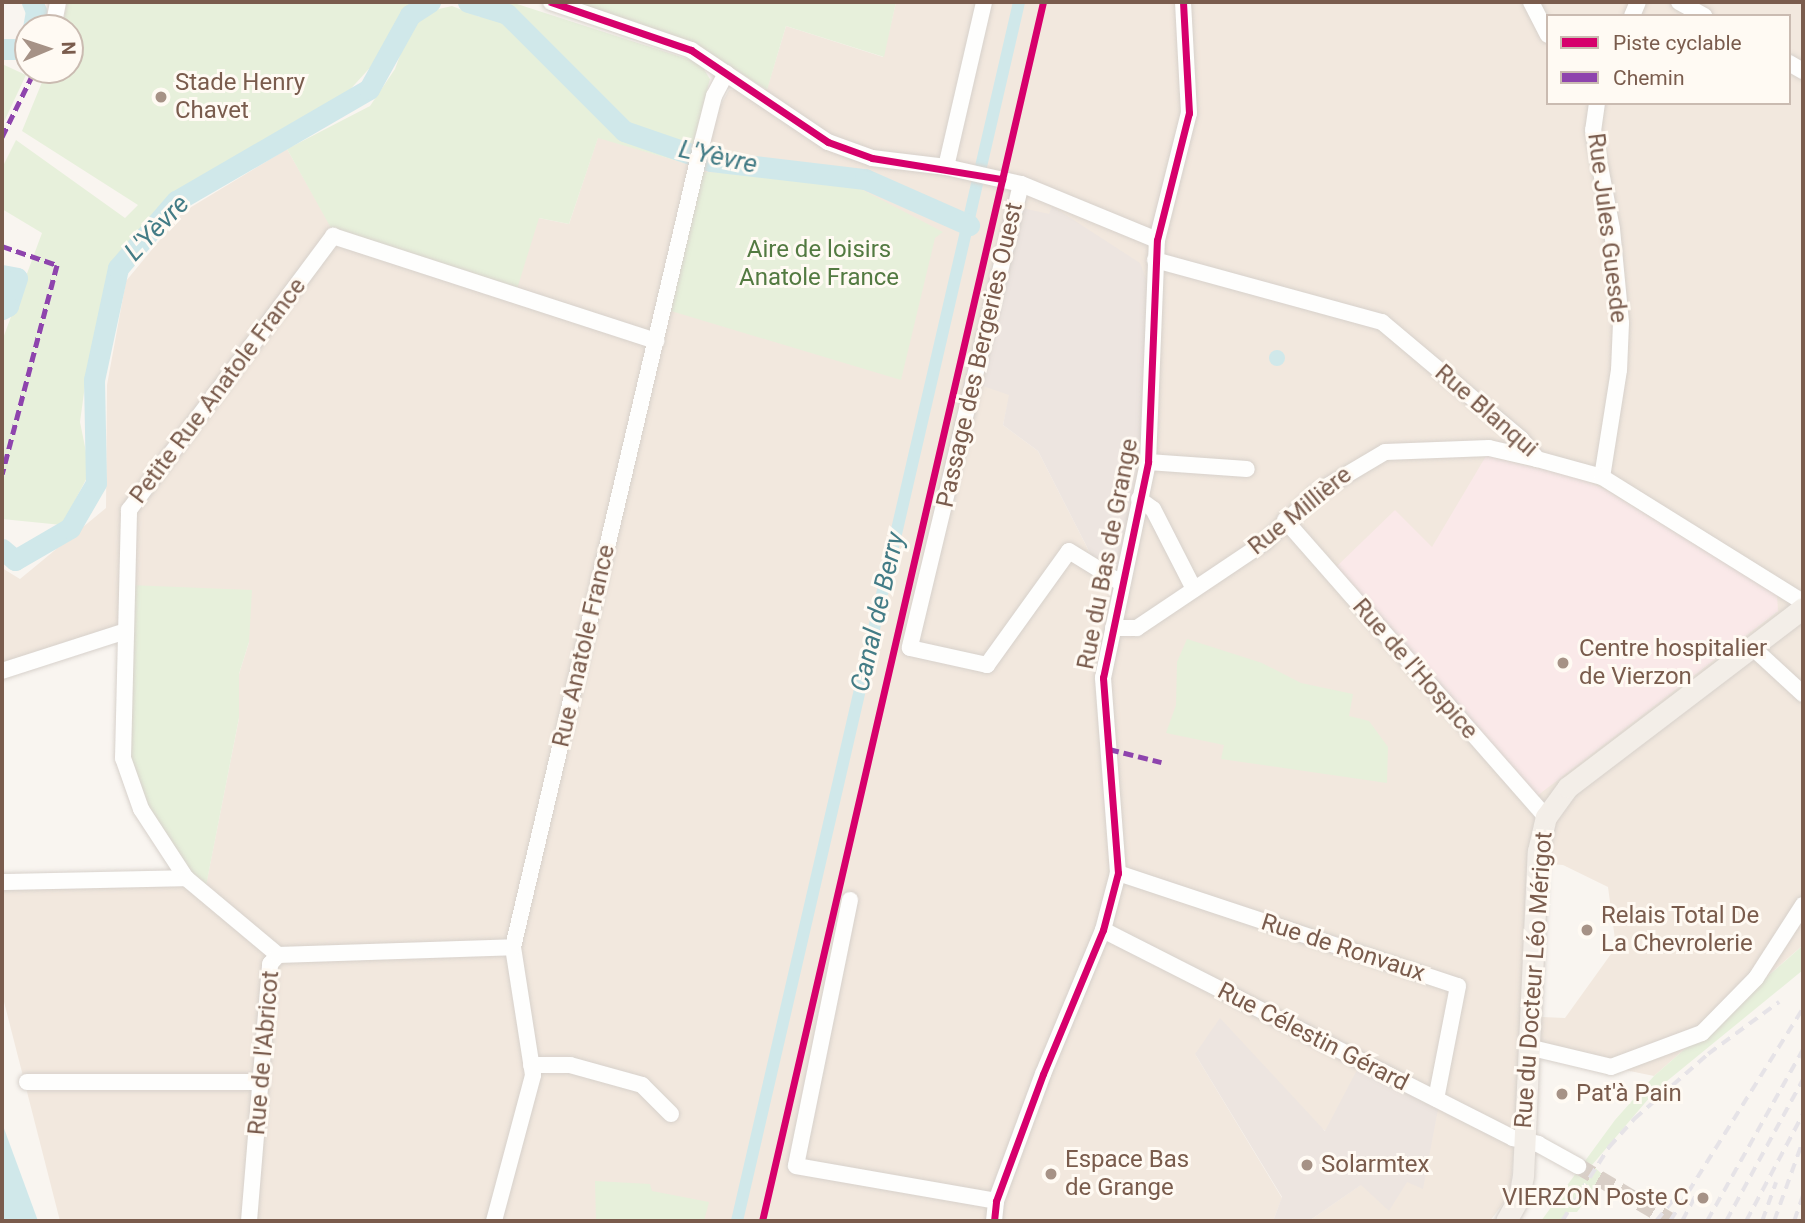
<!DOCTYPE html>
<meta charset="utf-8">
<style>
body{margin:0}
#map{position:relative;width:1805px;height:1223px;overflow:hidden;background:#f9f5f0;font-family:Roboto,sans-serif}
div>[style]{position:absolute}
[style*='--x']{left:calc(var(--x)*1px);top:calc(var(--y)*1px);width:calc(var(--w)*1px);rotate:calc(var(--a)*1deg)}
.residential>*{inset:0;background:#f2e8de}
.industrial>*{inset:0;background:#ede5e0}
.medical>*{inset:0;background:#fae9e9}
.green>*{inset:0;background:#e7f0db}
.water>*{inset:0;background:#d0e8ea}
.round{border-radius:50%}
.canal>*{height:12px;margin:-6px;padding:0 6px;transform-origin:6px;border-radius:6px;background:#d0e8ea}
.river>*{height:21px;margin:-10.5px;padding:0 10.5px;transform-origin:10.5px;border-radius:10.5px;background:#d0e8ea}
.minor-tunnel>*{height:16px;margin-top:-8px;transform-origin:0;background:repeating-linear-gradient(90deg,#d9cfc7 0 16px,transparent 0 24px)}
.roads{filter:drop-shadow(0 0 2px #d7d1cb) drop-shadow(0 0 2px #d7d1cb)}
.minor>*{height:16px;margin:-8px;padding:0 8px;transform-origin:8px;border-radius:8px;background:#fefefd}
.major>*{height:21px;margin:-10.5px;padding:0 10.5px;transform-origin:10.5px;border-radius:10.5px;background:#f3eee8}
.rail>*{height:3.5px;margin-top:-1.75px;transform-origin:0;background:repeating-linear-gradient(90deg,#e6e3e7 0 10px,transparent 0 17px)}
.quiet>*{height:5px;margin-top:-2.5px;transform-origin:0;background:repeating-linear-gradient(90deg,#8e44ad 0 10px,transparent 0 15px)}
.cycleway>*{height:7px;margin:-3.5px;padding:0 3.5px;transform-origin:3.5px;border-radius:3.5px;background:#d6006c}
.dots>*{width:19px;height:19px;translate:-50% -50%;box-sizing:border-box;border:4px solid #fffaf3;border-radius:50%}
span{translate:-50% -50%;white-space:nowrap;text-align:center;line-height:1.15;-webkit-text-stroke:6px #fffaf3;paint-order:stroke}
.poi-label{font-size:24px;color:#7a5c4d}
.left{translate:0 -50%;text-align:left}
.right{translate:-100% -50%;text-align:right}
.street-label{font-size:24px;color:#7a5c4d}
.park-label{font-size:24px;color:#537a41}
.water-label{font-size:26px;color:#437c86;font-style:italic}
.frame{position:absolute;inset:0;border:4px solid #7a5c4d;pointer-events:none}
.legend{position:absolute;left:1546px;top:14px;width:245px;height:91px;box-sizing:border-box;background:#fffaf3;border:2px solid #cabbb1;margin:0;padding:9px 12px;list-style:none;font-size:21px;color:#7a5c4d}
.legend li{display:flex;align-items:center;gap:14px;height:35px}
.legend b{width:35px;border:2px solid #cabbb1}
.north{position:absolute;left:14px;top:14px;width:70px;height:70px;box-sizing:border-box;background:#fffaf3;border:2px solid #cabbb1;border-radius:50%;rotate:88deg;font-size:19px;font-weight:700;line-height:28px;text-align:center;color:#7a5c4d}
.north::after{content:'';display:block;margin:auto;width:24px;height:32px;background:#a69286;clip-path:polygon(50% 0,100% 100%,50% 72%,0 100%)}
</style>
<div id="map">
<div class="residential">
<div style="clip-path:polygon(evenodd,896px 2px,1803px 2px,1803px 945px,1654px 1076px,1523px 1049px,1510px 1194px,1490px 1221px,1309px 1221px,1362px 1184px,1326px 1131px,1195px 1054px,1282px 1198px,1273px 1221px,60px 1221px,2px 994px,2px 889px,190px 881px,205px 890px,239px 718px,239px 674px,249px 642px,127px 634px,2px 676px,2px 568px,20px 579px,106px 508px,107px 385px,126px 281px,183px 212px,287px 149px,332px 228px,539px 218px,569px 224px,598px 137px,688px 164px,729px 90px,767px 89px,786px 26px,883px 57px,896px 2px,1548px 16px,1789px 16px,1789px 103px,1548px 103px,1548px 16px,896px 2px,1052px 207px,1092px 557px,1038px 451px,1003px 425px,1052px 207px,896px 2px,1432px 548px,1778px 611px,1533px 798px,1432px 548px,896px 2px,1549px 864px,1563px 865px,1608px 887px,1616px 947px,1565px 1018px,1542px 1017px,1549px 864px)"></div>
</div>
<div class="industrial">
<div style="clip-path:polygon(1052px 206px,1140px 263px,1148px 284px,1141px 451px,1118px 567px,1092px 557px,1038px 451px,1003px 425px,1009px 395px,983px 386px,1022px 208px,1049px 214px)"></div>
<div style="clip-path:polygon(1220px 1018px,1325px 1131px,1358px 1068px,1438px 1109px,1423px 1189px,1407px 1182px,1389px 1211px,1361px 1185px,1309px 1221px,1273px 1221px,1282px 1197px,1195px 1054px)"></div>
</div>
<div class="medical">
<div style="clip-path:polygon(1486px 456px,1582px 479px,1606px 490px,1777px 595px,1778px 611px,1533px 799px,1335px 568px,1395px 510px,1432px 547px)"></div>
</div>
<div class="green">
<div style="clip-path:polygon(67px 2px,426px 2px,409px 10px,377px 60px,346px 94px,169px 199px,123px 249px,106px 283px,86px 378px,80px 422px,90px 472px,62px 525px,2px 519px,2px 341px,42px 233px,2px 209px,2px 168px,16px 140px,125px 218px,138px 205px,22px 131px,47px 70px,70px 70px,70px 28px,62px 28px)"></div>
<div style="clip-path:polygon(570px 2px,896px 2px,884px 57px,786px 26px,767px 90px,696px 44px)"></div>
<div style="clip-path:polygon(514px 3px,700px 63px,710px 79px,688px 164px,598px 138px,569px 224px,539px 218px,517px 289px,331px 228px,287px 149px,370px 106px,395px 69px,413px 20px,426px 12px,452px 6px,480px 17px)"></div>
<div style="clip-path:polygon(2px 64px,26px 75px,2px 126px)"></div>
<div style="clip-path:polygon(700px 172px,836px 176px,943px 232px,935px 238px,901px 380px,671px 311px)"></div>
<div style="clip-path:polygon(128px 585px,252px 590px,249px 642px,239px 674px,239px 718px,205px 891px,143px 808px,126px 757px)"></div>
<div style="clip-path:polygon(1187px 639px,1262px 663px,1301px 683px,1353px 694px,1349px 716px,1369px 721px,1388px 747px,1387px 783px,1221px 759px,1224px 745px,1166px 733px,1176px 705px,1177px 662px)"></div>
<div style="clip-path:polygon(1801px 947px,1803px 970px,1656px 1090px,1592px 1165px,1603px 1175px,1577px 1212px,1569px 1212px,1562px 1221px,1541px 1221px,1615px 1120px,1654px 1076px)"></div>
<div style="clip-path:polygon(595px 1181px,650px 1184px,652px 1191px,709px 1202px,704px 1221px,596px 1221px)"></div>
</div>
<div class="water">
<div class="round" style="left:1269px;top:350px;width:16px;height:16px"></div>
<div style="clip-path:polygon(2px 1123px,38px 1221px,2px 1221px)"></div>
</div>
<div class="canal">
<div style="--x:737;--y:1221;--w:1251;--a:-76.97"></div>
</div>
<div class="river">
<div style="--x:32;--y:2;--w:10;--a:66"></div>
<div style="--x:36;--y:11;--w:17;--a:100"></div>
<div style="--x:468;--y:2;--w:41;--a:17.1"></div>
<div style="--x:507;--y:14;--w:165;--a:45"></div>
<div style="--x:624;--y:131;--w:92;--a:19"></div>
<div style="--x:711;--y:161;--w:155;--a:6.7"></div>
<div style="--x:865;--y:179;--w:114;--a:23.9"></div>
<div style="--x:2;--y:49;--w:26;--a:0"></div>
<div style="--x:2;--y:275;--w:15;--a:11"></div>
<div style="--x:17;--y:278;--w:29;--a:108"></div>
<div style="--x:8;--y:306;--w:7;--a:153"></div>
<div style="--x:2;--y:549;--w:17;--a:40"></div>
<div style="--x:15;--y:560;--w:64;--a:-30.2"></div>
<div style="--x:70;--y:528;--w:52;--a:-60"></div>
<div style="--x:96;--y:483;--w:103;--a:-91.1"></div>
<div style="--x:94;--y:380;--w:115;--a:-77.9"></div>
<div style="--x:118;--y:268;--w:89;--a:-49.1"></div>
<div style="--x:176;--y:201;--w:223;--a:-30.1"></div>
<div style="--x:369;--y:89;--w:85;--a:-61"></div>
<div style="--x:410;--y:15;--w:24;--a:-33"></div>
</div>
<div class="minor-tunnel">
<div style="--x:1578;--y:1166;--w:108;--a:30.6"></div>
</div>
<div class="roads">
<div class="minor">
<div style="--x:551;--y:2;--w:148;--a:18.9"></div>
<div style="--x:691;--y:50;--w:165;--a:33.9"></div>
<div style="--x:828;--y:142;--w:47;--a:20"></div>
<div style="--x:872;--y:158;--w:75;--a:6.9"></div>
<div style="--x:946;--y:167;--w:77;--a:12.8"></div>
<div style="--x:1021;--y:184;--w:147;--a:22.4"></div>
<div style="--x:1531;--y:2;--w:37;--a:63"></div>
<div style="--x:1679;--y:2;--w:29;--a:29"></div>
<div style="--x:1632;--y:16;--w:15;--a:-67"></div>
<div style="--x:53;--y:28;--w:26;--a:-79"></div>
<div style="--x:1789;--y:63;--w:16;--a:30"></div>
<div style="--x:1597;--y:103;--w:27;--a:98"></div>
<div style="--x:1593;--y:130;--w:101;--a:79.1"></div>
<div style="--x:1612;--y:229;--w:94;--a:84.5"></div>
<div style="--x:1621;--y:323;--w:47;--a:92.4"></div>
<div style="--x:1619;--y:370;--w:108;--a:99"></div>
<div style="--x:946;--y:167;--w:169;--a:-77"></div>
<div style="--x:1021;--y:184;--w:477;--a:103.5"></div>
<div style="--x:910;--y:648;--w:79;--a:12.4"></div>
<div style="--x:987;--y:665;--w:140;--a:-54.3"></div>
<div style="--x:1069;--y:551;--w:61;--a:31.6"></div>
<div style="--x:1155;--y:260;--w:235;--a:15.3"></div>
<div style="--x:1382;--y:322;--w:182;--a:40.1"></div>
<div style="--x:1521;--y:439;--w:26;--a:51"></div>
<div style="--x:1537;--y:459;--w:67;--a:15.5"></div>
<div style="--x:1602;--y:477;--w:237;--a:31.9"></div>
<div style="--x:1148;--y:462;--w:99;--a:4"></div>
<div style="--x:1139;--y:499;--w:17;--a:36"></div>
<div style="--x:1153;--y:509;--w:90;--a:62.9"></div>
<div style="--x:1285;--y:520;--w:395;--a:48.7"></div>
<div style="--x:1113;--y:628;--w:24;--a:0"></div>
<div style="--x:1137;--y:628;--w:154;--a:-33.9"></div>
<div style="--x:1265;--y:542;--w:71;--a:-43.9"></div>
<div style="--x:1316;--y:493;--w:80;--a:-30.7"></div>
<div style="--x:1385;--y:452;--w:104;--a:-2.2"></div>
<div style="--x:1489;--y:448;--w:49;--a:12.9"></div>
<div style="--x:1752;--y:647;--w:69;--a:42.7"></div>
<div style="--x:2;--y:671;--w:130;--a:-17.9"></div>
<div style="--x:1118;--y:873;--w:358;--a:18.4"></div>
<div style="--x:1458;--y:986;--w:115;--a:101"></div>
<div style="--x:186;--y:878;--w:82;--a:-123.1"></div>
<div style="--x:141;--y:809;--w:54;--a:-109.4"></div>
<div style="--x:123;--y:758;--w:248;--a:-88.6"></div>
<div style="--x:129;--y:510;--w:342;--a:-53.3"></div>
<div style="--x:333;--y:236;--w:340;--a:18"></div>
<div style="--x:2;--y:882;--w:184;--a:-1.2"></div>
<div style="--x:186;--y:878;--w:120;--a:39.9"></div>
<div style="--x:850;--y:900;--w:271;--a:101.5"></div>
<div style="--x:796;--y:1166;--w:203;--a:9.9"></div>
<div style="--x:1103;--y:930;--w:460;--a:26.9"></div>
<div style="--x:1513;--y:1138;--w:26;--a:13"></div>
<div style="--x:1538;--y:1144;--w:46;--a:28.8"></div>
<div style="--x:1528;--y:1047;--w:85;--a:13.5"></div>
<div style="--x:1611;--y:1067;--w:97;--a:-20.5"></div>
<div style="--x:1702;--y:1033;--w:77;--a:-45.5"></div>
<div style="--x:1756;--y:978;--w:87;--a:-57.2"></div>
<div style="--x:531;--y:1065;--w:39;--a:0"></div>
<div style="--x:570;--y:1065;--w:75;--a:15.5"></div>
<div style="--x:642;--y:1085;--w:41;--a:45"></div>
<div style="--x:27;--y:1082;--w:234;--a:0"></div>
<div style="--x:249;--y:1221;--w:258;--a:-85.3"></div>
<div style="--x:270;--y:964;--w:12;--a:-48"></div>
<div style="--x:278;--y:955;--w:235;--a:-1.9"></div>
<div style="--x:494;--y:1221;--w:151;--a:-75"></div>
<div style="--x:533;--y:1075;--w:130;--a:-98.9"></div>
<div style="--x:513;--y:947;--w:826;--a:-76.77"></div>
<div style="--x:702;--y:143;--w:49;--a:-75.7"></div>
<div style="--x:714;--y:96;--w:26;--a:-62"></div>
<div style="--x:994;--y:1221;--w:20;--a:-84"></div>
<div style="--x:996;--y:1201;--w:135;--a:-69.7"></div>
<div style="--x:1043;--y:1074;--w:156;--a:-67.4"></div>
<div style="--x:1103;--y:930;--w:59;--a:-75.3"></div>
<div style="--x:1118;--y:873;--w:196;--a:-94.4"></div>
<div style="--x:1103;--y:678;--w:221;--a:-78.2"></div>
<div style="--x:1148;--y:462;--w:222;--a:-87.7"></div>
<div style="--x:1157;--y:240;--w:131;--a:-75.9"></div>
<div style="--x:1189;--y:113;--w:111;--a:-93.1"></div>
</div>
<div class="major">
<div style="--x:1506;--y:1221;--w:26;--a:-61"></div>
<div style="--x:1519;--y:1198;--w:22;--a:-80"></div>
<div style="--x:1523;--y:1176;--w:325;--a:-87.4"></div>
<div style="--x:1538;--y:851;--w:35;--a:-77"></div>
<div style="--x:1546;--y:817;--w:37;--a:-54"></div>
<div style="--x:1568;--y:787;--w:295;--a:-37.3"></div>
</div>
</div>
<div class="rail">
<div style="--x:1562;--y:1221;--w:88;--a:-57.6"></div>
<div style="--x:1609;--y:1147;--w:38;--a:-48"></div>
<div style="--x:1634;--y:1119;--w:98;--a:-41.3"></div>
<div style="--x:1708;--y:1054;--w:88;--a:-36.2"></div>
<div style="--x:1656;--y:1221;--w:28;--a:-51"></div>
<div style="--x:1670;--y:1221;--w:251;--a:-58"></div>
<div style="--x:1682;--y:1221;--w:30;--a:-62"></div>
<div style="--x:1707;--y:1221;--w:197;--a:-60.8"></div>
<div style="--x:1726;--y:1221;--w:162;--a:-61.5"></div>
<div style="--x:1746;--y:1221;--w:121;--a:-62"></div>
<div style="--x:1762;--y:1221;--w:41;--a:-70.3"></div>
<div style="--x:1774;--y:1221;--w:86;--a:-70.3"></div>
<div style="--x:1794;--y:1221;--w:28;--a:-71"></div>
</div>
<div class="quiet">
<div style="--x:2;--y:137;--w:75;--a:-63.8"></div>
<div style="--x:2;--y:246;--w:58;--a:19.1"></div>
<div style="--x:57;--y:265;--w:216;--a:104.7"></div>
<div style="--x:1109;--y:749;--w:54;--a:14"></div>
</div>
<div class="cycleway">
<div style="--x:551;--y:2;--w:148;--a:18.9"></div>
<div style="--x:691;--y:50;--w:165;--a:33.9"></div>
<div style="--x:828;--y:142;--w:47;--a:20"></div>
<div style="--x:872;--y:158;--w:132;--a:9.2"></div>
<div style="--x:762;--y:1221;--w:1251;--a:-77.02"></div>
<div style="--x:994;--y:1221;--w:20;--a:-84"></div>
<div style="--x:996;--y:1201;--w:135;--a:-69.7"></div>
<div style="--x:1043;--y:1074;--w:156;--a:-67.4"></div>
<div style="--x:1103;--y:930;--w:59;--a:-75.3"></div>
<div style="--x:1118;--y:873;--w:196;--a:-94.4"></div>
<div style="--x:1103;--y:678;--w:221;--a:-78.2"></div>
<div style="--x:1148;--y:462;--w:222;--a:-87.7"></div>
<div style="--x:1157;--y:240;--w:131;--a:-75.9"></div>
<div style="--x:1189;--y:113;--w:111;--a:-93.1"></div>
</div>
<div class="dots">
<div style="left:161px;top:97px;background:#a69286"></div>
<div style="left:1563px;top:663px;background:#a69286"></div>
<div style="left:1587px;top:930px;background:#a69286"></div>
<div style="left:1562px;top:1094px;background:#a69286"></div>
<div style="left:1307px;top:1165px;background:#a69286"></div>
<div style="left:1051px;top:1174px;background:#a69286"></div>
<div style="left:1703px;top:1198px;background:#a69286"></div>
</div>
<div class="poi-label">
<span class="left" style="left:175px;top:97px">Stade Henry<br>Chavet</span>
<span class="left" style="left:1579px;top:663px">Centre hospitalier<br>de Vierzon</span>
<span class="left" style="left:1601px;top:930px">Relais Total De<br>La Chevrolerie</span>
<span class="left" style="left:1576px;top:1094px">Pat'à Pain</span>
<span class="left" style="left:1065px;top:1174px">Espace Bas<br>de Grange</span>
<span class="left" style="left:1321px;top:1165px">Solarmtex</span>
<span class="right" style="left:1689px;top:1198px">VIERZON Poste C</span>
</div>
<div class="street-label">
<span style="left:1607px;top:228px;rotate:83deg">Rue Jules Guesde</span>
<span style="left:980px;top:355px;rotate:-77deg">Passage des Bergeries Ouest</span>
<span style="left:218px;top:391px;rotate:-53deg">Petite Rue Anatole France</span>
<span style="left:1486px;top:411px;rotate:41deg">Rue Blanqui</span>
<span style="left:1300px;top:511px;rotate:-39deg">Rue Millière</span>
<span style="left:1108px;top:554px;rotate:-79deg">Rue du Bas de Grange</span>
<span style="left:584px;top:646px;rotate:-77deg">Rue Anatole France</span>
<span style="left:1415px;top:669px;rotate:49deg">Rue de l'Hospice</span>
<span style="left:1343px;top:948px;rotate:18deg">Rue de Ronvaux</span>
<span style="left:1534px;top:980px;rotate:-86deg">Rue du Docteur Léo Mérigot</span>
<span style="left:1313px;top:1037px;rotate:27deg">Rue Célestin Gérard</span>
<span style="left:264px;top:1053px;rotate:-85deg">Rue de l'Abricot</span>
</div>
<div class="park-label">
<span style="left:819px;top:264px">Aire de loisirs<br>Anatole France</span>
</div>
<div class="water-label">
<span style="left:718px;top:157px;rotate:12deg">L'Yèvre</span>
<span style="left:157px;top:228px;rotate:-46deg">L'Yèvre</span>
<span style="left:878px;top:612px;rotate:-77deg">Canal de Berry</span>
</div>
<div class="frame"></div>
<ul class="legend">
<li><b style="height:9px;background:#d6006c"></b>Piste cyclable</li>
<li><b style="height:9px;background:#8e44ad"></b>Chemin</li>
</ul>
<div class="north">N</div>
</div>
